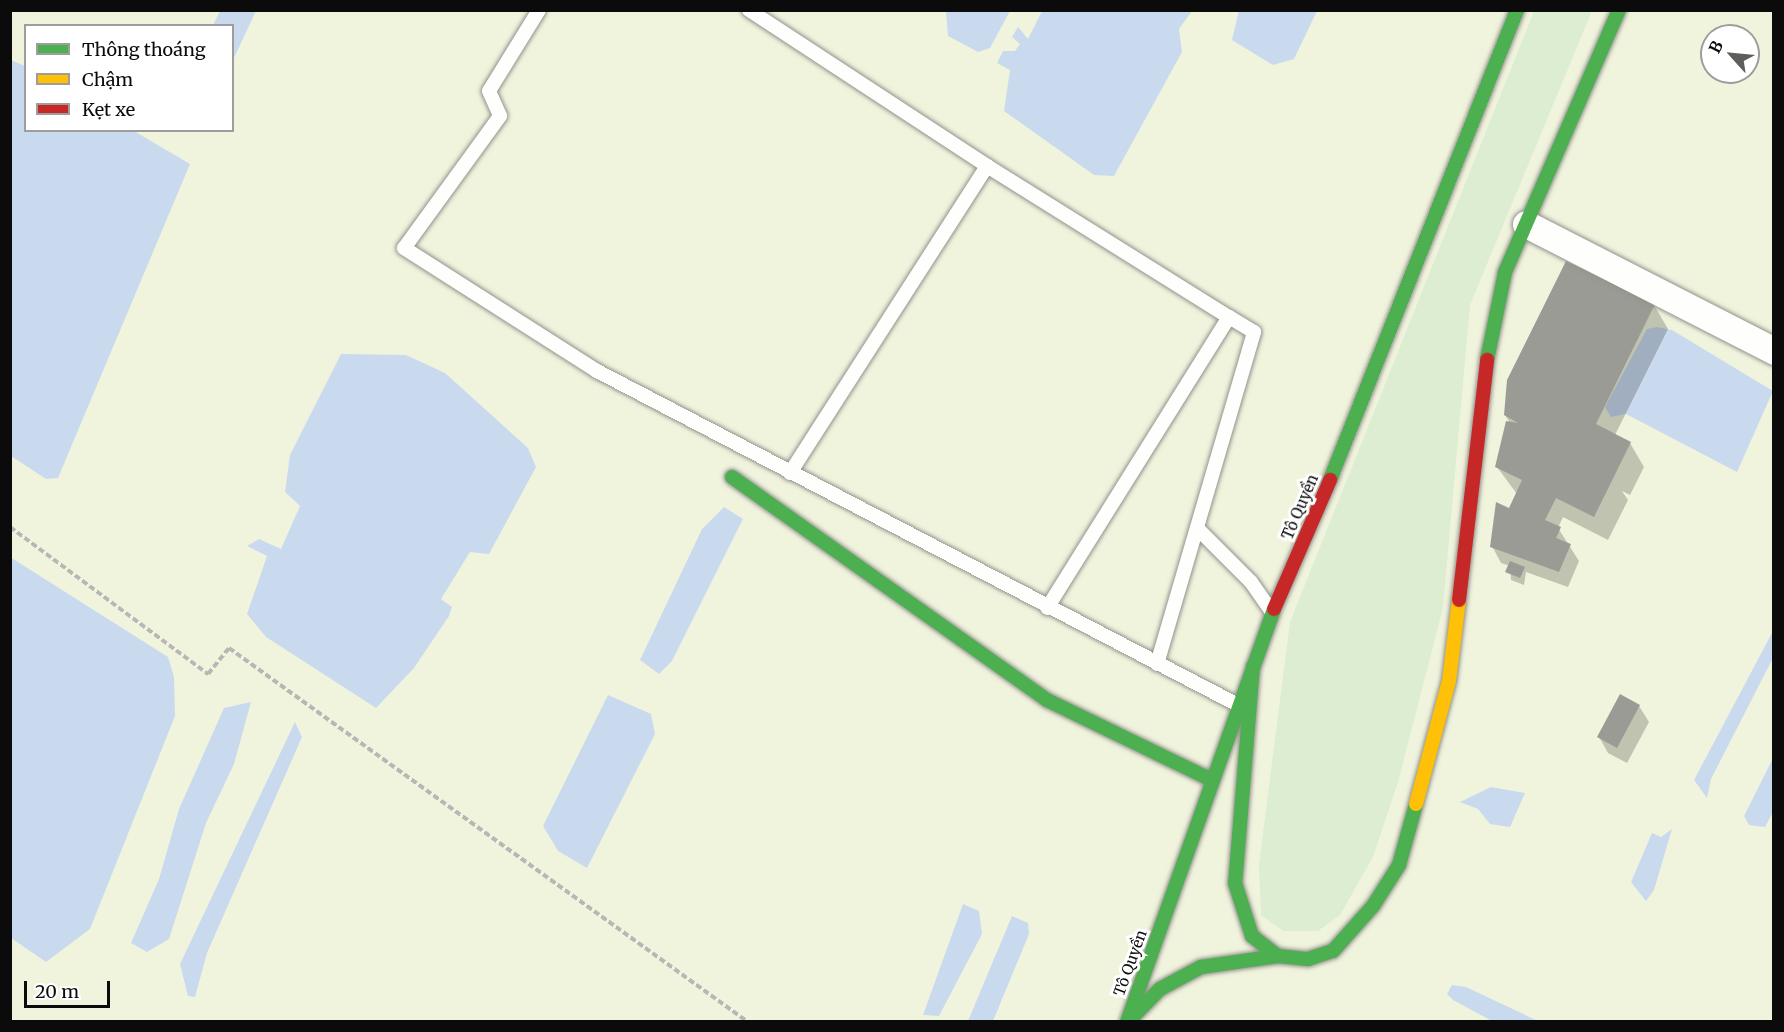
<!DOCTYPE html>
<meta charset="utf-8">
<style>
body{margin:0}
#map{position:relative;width:1784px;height:1032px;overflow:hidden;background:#f8f9ef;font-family:Merriweather,serif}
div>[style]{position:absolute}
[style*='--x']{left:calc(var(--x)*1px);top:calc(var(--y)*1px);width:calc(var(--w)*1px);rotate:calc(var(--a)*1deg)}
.farmland>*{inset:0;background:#f1f4dd}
.green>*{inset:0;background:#dcedd1}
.water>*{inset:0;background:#c9daef}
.shadow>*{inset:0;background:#0003}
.building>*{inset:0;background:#9b9b95}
.path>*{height:4px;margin-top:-2px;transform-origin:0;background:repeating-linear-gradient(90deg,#b7b7b5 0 6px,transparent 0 9px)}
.roads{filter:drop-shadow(0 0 2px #92928e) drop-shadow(0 0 2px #92928e)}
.lane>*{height:14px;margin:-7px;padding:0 7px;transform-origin:7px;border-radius:7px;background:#fefefd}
.street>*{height:27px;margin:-13.5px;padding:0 13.5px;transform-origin:13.5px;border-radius:13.5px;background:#fefefd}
.fast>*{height:14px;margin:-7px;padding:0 7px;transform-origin:7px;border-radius:7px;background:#4caf50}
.slow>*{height:14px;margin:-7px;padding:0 7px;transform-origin:7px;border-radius:7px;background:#ffc107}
.jam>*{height:14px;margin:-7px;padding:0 7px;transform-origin:7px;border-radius:7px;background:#c62828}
span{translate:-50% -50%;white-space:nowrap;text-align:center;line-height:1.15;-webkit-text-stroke:6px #fff;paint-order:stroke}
.street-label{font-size:15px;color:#0b0b0b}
.frame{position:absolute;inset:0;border:12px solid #0b0b0b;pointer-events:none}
.legend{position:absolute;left:24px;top:24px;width:210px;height:108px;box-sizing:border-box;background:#fff;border:2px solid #9d9d9d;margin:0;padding:8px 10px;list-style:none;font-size:18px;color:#0b0b0b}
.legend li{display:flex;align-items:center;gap:12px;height:30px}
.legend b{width:30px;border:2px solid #9d9d9d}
.north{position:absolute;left:1700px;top:24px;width:60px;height:60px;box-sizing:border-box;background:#fff;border:2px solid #9d9d9d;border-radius:50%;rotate:297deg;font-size:16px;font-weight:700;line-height:24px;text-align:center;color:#0b0b0b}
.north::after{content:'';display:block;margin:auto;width:21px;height:27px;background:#5e5e5b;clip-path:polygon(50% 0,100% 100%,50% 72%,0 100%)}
.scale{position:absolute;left:24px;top:981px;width:86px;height:27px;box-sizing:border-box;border:3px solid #0b0b0b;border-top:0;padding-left:8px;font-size:18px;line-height:21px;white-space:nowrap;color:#0b0b0b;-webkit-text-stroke:4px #fff;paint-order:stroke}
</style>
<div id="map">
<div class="farmland">
<div style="clip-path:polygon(evenodd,11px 11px,1773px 11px,1773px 1021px,11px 1021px,11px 11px,26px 26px,232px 26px,232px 130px,26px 130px,26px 26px,11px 11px,1712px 36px,1748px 36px,1748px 72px,1712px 72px,1712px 36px)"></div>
</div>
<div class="green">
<div style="clip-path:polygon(1534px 11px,1592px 11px,1470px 305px,1443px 608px,1398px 782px,1373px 857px,1340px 915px,1318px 931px,1283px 931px,1261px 915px,1259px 864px,1290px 622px)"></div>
</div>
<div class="water">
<div style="clip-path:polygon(1239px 10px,1317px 10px,1317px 11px,1294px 59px,1273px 65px,1232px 40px)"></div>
<div style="clip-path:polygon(220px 11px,256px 11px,233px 60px,232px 26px,213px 25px)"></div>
<div style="clip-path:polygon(946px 11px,946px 10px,1010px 11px,990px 48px,978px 52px,948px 36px)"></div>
<div style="clip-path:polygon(1042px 11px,1192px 11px,1179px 29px,1182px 52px,1114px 176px,1094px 175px,1004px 111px,1010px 70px,997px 63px,1003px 51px,1015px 51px,1020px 44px,1012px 37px,1018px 27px,1028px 39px)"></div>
<div style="clip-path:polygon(11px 60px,25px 66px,26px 130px,134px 131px,190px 164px,58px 478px,46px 479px,11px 456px)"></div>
<div style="clip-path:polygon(1657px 327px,1672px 330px,1773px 391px,1737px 472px,1626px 414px,1611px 417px,1605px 407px,1647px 329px)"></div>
<div style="clip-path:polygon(341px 354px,406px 355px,445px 373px,528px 448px,536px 467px,489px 554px,470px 552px,441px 599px,452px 607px,449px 616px,414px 668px,376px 708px,266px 637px,247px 614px,267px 556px,247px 546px,259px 539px,281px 549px,300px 506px,285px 492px,290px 455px)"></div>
<div style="clip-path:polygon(724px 507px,743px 519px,672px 661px,659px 674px,640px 660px,702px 529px)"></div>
<div style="clip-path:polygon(10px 557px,168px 657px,174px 677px,175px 716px,90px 929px,46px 962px,11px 938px)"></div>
<div style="clip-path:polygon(1773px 631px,1773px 658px,1711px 779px,1707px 798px,1694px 780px)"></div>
<div style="clip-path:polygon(608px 695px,651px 714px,655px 734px,587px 868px,558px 851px,543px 826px)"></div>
<div style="clip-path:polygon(251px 702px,234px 764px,206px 823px,169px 939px,147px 952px,131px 943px,159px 879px,179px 809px,224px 708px)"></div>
<div style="clip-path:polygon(295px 722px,302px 737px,207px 953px,195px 997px,188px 996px,180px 964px)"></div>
<div style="clip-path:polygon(1773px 758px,1773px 812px,1765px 827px,1749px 825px,1744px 816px)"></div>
<div style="clip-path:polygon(1491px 787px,1525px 793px,1510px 827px,1490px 824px,1478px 809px,1460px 802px)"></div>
<div style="clip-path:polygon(1672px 829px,1654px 890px,1646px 901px,1631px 882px,1652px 833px,1661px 837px)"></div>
<div style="clip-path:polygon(963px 904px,979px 911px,982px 934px,939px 1016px,923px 1015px)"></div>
<div style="clip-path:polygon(1012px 916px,1028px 923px,1029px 934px,993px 1021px,968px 1021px)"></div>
<div style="clip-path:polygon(1452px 985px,1466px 987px,1538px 1021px,1492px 1021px,1453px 1000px,1447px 994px)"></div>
</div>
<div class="shadow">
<div style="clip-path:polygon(1654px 305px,1668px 329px,1615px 435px,1630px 443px,1644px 467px,1630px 495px,1622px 491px,1628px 500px,1608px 540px,1563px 517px,1558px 528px,1579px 561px,1568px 587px,1526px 572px,1524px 585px,1511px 580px,1510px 566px,1501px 563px,1492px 546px,1517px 494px,1497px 467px,1512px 426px,1505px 415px)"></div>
<div style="clip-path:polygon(1621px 696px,1639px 706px,1649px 722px,1627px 763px,1608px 753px,1599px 737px)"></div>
</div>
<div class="building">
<div style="clip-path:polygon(1566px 261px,1655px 304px,1596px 424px,1631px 442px,1594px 517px,1556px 498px,1545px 520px,1561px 527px,1556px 538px,1571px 544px,1559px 572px,1490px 547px,1496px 502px,1509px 508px,1522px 480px,1495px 467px,1506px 421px,1518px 423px,1504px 415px,1507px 380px)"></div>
<div style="clip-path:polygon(1510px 561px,1525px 567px,1520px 578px,1505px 572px)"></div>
<div style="clip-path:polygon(1620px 694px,1640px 705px,1617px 748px,1597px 737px)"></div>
</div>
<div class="path">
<div style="--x:10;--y:527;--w:247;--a:36.6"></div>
<div style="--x:208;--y:674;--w:33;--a:-51"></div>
<div style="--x:229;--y:648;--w:640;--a:35.78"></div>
</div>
<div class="roads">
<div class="lane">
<div style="--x:539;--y:10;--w:95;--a:121.7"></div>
<div style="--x:489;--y:91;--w:27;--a:66"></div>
<div style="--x:500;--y:116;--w:163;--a:126"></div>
<div style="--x:404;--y:248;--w:229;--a:32.5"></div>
<div style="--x:597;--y:371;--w:723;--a:27.52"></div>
<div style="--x:749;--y:10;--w:285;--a:33.2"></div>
<div style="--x:790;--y:473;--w:365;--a:-57.3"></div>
<div style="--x:987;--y:166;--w:285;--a:32"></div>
<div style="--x:1229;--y:317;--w:343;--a:122"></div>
<div style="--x:1197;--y:528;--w:76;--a:45"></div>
<div style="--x:1251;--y:582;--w:35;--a:55"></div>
<div style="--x:1157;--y:664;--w:346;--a:-73.7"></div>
<div style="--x:1254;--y:332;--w:29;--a:-149"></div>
</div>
<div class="street">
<div style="--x:1526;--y:224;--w:279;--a:27.1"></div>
</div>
<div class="fast">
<div style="--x:1487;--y:360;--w:90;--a:-78.4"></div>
<div style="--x:1505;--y:272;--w:286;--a:-66.5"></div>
<div style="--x:732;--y:477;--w:386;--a:35.3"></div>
<div style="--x:1047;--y:700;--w:183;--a:25.9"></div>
<div style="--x:1330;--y:480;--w:506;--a:-68.3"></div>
<div style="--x:1253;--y:666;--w:218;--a:94.7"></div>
<div style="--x:1235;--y:883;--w:56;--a:72.2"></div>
<div style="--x:1252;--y:936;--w:33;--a:38"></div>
<div style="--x:1127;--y:1022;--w:438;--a:-70.4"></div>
<div style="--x:1128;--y:1022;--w:46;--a:-45.9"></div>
<div style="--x:1160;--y:989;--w:47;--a:-28.2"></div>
<div style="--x:1201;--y:967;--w:78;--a:-8.1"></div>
<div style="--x:1278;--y:956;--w:30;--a:6"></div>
<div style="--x:1308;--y:959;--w:26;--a:-18"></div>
<div style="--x:1333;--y:951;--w:60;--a:-48.4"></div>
<div style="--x:1373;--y:906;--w:49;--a:-57.6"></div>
<div style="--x:1399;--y:865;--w:63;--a:-74.4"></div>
</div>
<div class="slow">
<div style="--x:1416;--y:804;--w:127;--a:-75"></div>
<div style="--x:1449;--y:681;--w:82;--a:-83"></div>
</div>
<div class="jam">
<div style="--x:1459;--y:600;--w:242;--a:-83.3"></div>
<div style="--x:1274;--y:609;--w:141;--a:-66.5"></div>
</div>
</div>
<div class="street-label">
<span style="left:1300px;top:507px;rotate:-67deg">Tô Quyền</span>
<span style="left:1130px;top:963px;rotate:-70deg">Tô Quyền</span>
</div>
<div class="frame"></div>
<ul class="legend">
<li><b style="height:8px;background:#4caf50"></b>Thông thoáng</li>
<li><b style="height:8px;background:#ffc107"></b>Chậm</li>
<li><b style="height:8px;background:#c62828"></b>Kẹt xe</li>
</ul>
<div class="north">B</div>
<div class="scale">20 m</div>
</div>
